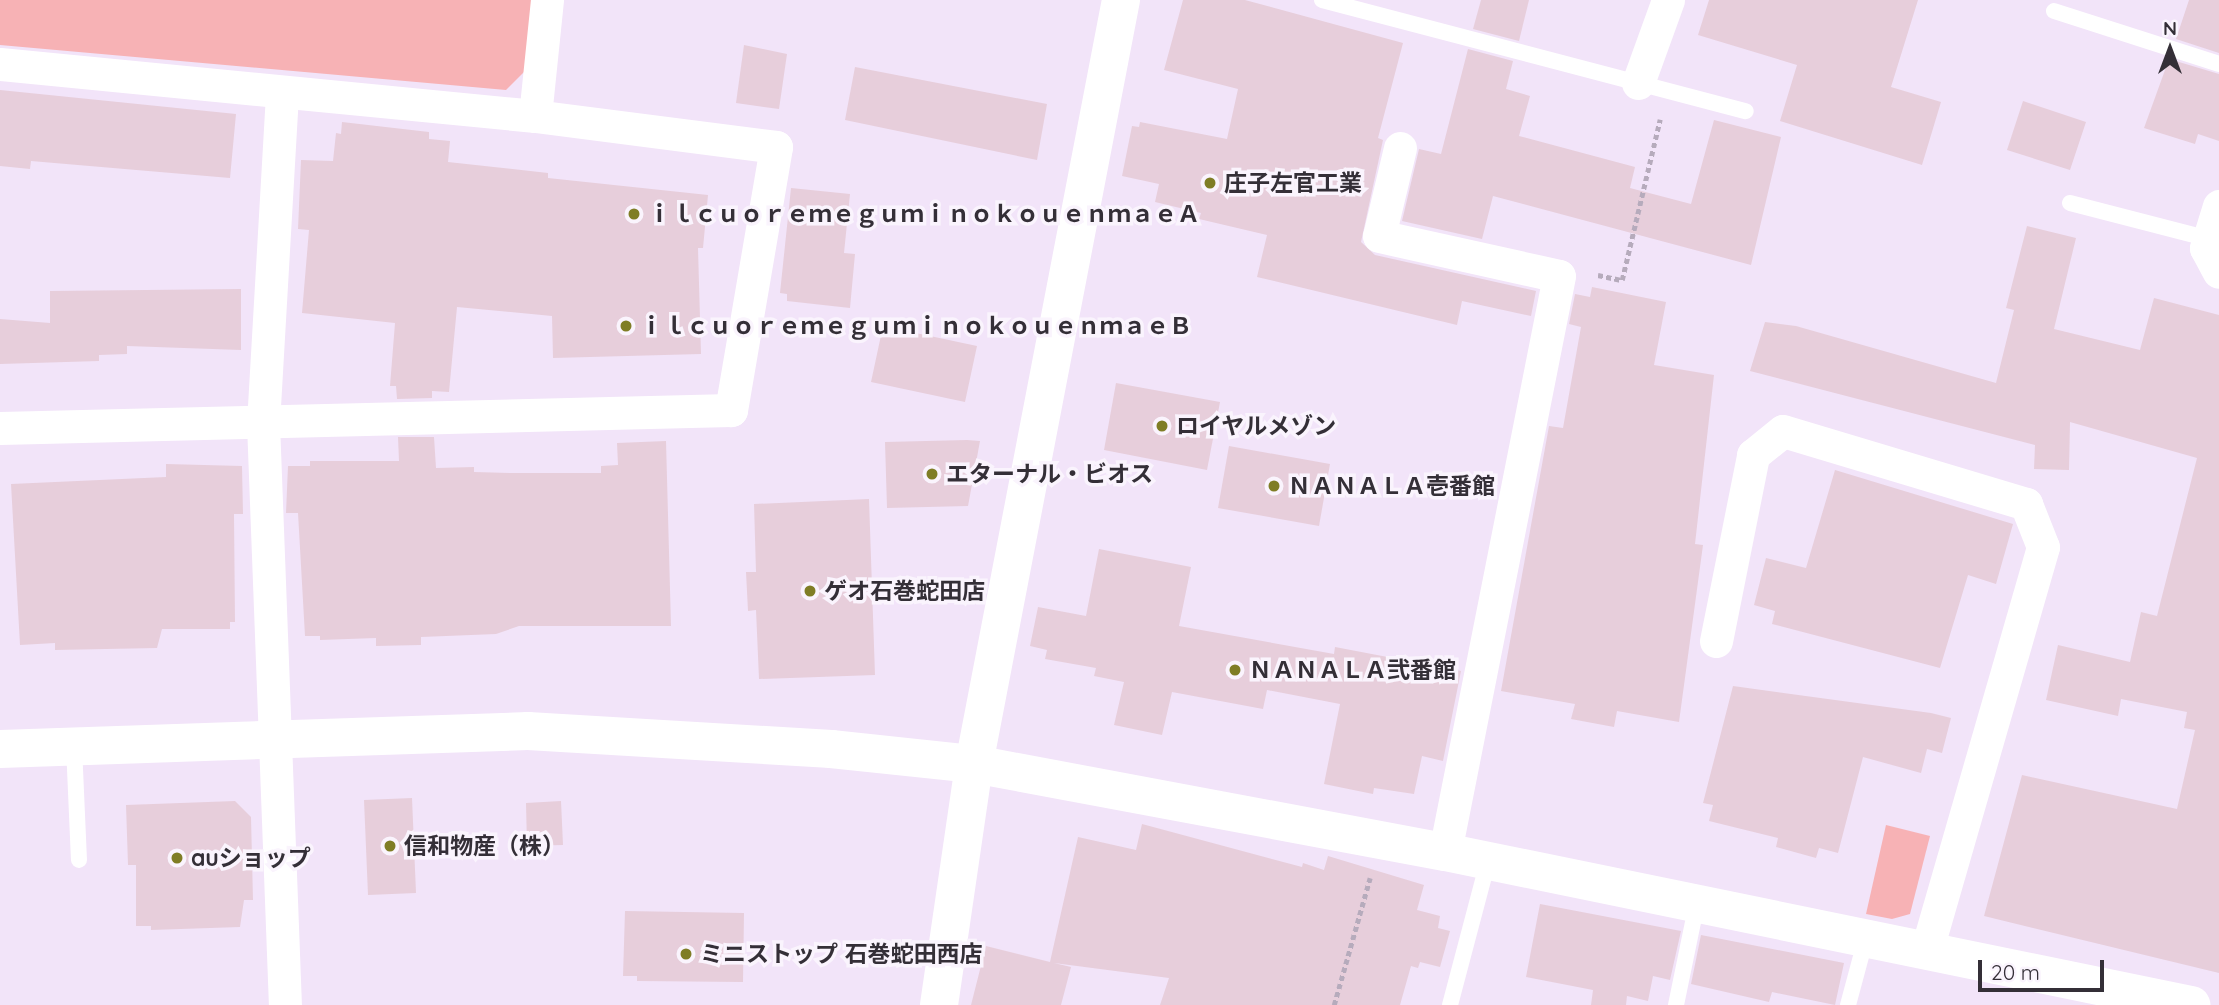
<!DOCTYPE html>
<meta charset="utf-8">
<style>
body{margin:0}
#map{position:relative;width:2219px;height:1005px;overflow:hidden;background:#f2e4f9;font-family:Quicksand,"Noto Sans JP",sans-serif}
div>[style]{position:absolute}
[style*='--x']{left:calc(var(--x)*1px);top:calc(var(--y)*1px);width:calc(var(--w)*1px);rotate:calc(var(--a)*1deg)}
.green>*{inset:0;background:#f7b2b5}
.building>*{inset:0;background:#e7cedb}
.path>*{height:4.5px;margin-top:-2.25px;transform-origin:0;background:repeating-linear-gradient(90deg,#b6abbc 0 5px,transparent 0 8.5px)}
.lane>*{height:16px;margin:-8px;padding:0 8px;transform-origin:8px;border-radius:8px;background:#fff}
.street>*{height:33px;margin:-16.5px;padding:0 16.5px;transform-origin:16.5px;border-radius:16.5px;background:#fff}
.secondary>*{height:38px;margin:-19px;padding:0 19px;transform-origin:19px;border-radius:19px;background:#fff}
.dots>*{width:19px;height:19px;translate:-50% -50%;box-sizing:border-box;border:4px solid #faf4fd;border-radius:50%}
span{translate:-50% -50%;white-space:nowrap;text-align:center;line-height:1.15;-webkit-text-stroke:7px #faf4fd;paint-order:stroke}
.poi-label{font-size:23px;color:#342f37;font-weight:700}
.left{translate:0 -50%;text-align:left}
.north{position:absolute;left:2135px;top:14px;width:70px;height:70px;-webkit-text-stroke:5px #faf4fd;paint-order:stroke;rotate:0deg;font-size:19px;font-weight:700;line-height:28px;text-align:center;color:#342f37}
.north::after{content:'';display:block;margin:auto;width:24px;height:32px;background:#342f37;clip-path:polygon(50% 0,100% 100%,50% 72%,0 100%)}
.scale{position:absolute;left:1978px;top:960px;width:126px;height:32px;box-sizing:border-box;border:4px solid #342f37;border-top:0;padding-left:9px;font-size:21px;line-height:24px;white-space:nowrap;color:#342f37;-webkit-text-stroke:5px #faf4fd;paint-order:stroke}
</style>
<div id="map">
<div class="green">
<div style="clip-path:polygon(0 0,534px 0,527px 69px,506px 90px,0 45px)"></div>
<div style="clip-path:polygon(1886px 825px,1930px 836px,1910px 914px,1892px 919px,1866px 914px)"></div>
</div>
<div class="building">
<div style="clip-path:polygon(1183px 0,1245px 0,1403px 43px,1378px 138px,1383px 140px,1361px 242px,1375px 255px,1536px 291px,1531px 316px,1462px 301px,1457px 325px,1257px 277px,1267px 235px,1199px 219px,1201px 213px,1155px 202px,1159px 184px,1122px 176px,1132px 126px,1139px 127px,1140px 122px,1227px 139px,1238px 89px,1164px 70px)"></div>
<div style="clip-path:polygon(1481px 0,1529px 0,1519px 41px,1473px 29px)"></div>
<div style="clip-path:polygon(1709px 0,1918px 0,1891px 87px,1941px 102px,1922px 165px,1780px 121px,1797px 65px,1698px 35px)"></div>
<div style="clip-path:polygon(2189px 0,2219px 0,2219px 53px,2176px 39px)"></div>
<div style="clip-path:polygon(744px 45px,787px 54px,779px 109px,736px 103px)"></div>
<div style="clip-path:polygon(1468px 49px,1513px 61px,1506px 89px,1530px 96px,1519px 136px,1635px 167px,1630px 188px,1691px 204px,1714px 120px,1781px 137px,1751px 265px,1493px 196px,1482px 239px,1402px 221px,1419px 149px,1441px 154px)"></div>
<div style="clip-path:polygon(2169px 59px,2219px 74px,2219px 141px,2198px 134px,2195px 144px,2144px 128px)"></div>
<div style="clip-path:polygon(855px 67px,1047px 104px,1037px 160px,845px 120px)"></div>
<div style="clip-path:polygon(0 90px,236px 114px,230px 178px,31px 161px,30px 169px,0 166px)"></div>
<div style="clip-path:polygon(2023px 101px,2086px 122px,2070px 170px,2007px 150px)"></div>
<div style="clip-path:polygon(342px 122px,429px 132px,429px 139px,450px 141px,448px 162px,548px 173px,548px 178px,708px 195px,703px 248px,698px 248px,701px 354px,553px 358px,552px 316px,457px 307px,449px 392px,432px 391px,432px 398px,397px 399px,396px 386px,390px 386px,395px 323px,302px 313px,309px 230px,298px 229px,301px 160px,333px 161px,336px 133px,341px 134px)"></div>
<div style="clip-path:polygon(791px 188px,850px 194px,844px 253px,855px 254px,850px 308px,787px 301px,787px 294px,780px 293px)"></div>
<div style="clip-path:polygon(2027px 226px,2076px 238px,2054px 329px,2140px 350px,2154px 298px,2219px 315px,2219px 973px,1984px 916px,2022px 775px,2177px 809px,2195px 730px,2184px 728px,2187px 712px,2121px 699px,2118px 716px,2046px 700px,2058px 645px,2130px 662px,2141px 612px,2157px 616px,2197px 458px,2070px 422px,2069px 470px,2034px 469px,2035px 445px,1750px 371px,1765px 322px,1796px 326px,1996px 383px,2014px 310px,2006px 308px)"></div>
<div style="clip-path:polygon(1592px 287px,1666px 302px,1654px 365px,1714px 375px,1695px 544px,1703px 545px,1679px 722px,1617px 711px,1614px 727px,1571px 719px,1575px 704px,1501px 691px,1549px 426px,1563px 428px,1581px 327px,1569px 324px,1575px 294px,1590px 297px)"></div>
<div style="clip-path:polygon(241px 289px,241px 350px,127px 346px,127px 354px,99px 355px,99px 361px,0 364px,0 319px,50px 323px,50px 291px)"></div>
<div style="clip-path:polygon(883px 326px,977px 346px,965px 402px,871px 382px)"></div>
<div style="clip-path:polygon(1116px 383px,1220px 402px,1207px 470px,1104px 450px)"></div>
<div style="clip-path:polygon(398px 437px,434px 437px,436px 468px,474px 467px,474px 472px,510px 473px,601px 473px,601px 466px,618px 465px,617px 443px,666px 441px,671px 626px,519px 626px,496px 634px,421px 637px,421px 645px,376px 646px,376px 638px,320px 640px,320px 636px,305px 636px,298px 513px,286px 513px,288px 466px,310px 466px,310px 461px,399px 461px)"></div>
<div style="clip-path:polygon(967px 440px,980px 441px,968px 506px,887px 508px,885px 442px)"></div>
<div style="clip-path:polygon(1229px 446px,1330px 464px,1319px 526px,1218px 508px)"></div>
<div style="clip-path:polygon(166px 464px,242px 466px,243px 514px,234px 514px,235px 622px,230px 622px,230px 629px,162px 629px,157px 648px,55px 650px,55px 643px,20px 645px,11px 484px,166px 477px)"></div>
<div style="clip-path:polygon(1835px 470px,2013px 524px,1996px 584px,1968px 575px,1940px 668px,1772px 624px,1775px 611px,1754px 605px,1766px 558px,1806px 568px)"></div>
<div style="clip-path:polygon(869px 499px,875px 675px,759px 679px,756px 610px,748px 611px,746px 572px,756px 572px,754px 504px)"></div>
<div style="clip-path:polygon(1099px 549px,1191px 567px,1179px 626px,1334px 654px,1335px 647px,1461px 671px,1443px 761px,1422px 756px,1414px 794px,1374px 788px,1373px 794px,1324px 784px,1340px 704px,1267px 690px,1263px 709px,1172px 692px,1162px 735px,1114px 725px,1124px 682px,1094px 676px,1096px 668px,1045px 659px,1047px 650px,1030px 646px,1038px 607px,1086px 616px)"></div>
<div style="clip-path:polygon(1733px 686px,1931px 713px,1951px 718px,1942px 753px,1927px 749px,1921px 773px,1863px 757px,1838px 853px,1819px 848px,1816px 858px,1776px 847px,1778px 838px,1709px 821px,1713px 805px,1703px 803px)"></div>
<div style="clip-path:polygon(412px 798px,416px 893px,368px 895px,364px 800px)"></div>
<div style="clip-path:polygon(235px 801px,251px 817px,253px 900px,244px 900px,240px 927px,151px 930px,151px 926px,136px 926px,136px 865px,128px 865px,126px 805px)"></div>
<div style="clip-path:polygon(561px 801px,563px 845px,527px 846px,526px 803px)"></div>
<div style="clip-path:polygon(1142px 824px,1302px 867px,1303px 863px,1324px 870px,1328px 856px,1424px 885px,1417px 910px,1440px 916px,1438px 928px,1450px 931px,1440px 967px,1420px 962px,1418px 968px,1411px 966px,1400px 1005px,1160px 1005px,1169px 978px,1054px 963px,1071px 967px,1061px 1005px,971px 1005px,986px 946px,1050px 962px,1078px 837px,1136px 850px)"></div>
<div style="clip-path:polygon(1540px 904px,1681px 931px,1670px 980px,1653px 976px,1648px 1001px,1627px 996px,1626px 1005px,1591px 1005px,1593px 990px,1526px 977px)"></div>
<div style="clip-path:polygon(625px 911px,744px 913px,743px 982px,637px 981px,637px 976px,623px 976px)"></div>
<div style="clip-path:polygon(1701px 935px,1844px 963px,1835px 1005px,1772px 992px,1769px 1002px,1691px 984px)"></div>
</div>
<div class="path">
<div style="--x:1598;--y:275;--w:25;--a:12"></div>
<div style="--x:1622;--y:280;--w:165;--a:-76.7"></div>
<div style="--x:1334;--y:1005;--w:132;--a:-74.2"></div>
</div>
<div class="lane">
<div style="--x:1322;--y:0;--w:438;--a:14.7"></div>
<div style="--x:2054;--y:11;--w:173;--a:17.8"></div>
<div style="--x:2070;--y:203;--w:144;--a:14.5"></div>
<div style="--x:74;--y:746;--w:114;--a:87.5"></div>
<div style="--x:1450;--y:1005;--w:149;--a:-75.2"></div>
<div style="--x:1676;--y:1005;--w:104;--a:-78.4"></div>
<div style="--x:1848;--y:1005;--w:69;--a:-75"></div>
</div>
<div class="street">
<div style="--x:0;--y:64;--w:538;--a:5.55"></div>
<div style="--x:535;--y:116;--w:243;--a:7.3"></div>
<div style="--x:776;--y:147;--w:267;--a:99.7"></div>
<div style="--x:731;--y:410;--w:731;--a:178.59"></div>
<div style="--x:1638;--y:83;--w:88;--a:-70.1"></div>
<div style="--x:282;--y:94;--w:330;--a:93.3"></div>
<div style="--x:263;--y:423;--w:582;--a:87.84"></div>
<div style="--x:535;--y:116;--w:117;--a:-84.1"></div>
<div style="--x:1400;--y:148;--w:90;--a:103.4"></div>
<div style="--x:1379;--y:236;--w:184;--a:12.5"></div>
<div style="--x:1559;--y:276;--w:587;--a:101.2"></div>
<div style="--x:2219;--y:206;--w:44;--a:107.2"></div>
<div style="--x:2206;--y:248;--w:27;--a:62"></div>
<div style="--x:1716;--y:641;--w:190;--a:-78.7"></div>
<div style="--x:1753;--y:455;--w:38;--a:-39"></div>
<div style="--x:1783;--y:431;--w:254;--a:16.7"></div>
<div style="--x:2026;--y:504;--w:46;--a:68.4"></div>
<div style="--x:2043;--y:547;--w:419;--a:106.1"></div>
</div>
<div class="secondary">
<div style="--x:0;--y:749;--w:528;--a:-1.95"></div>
<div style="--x:528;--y:731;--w:304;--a:3.4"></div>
<div style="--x:831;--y:749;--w:144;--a:6"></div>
<div style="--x:974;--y:764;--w:479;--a:10.6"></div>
<div style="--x:1445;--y:852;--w:762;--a:11.59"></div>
<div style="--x:939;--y:1005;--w:244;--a:-81.7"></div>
<div style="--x:974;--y:764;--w:778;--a:-79.11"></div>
</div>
<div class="dots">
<div style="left:1210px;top:183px;background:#7f7d25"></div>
<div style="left:634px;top:214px;background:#7f7d25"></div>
<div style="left:626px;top:326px;background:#7f7d25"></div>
<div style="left:1162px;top:426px;background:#7f7d25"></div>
<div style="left:932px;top:474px;background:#7f7d25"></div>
<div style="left:1274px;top:486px;background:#7f7d25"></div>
<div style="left:810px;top:591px;background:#7f7d25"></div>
<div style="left:1235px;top:670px;background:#7f7d25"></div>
<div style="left:390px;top:846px;background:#7f7d25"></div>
<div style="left:177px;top:858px;background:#7f7d25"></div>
<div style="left:686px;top:954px;background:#7f7d25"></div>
</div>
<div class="poi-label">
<span class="left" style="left:1224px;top:183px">庄子左官工業</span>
<span class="left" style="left:648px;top:214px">ｉｌｃｕｏｒｅｍｅｇｕｍｉｎｏｋｏｕｅｎｍａｅＡ</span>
<span class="left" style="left:640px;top:326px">ｉｌｃｕｏｒｅｍｅｇｕｍｉｎｏｋｏｕｅｎｍａｅＢ</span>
<span class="left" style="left:1176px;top:426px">ロイヤルメゾン</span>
<span class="left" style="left:946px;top:474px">エターナル・ビオス</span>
<span class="left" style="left:1288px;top:486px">ＮＡＮＡＬＡ壱番館</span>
<span class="left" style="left:824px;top:591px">ゲオ石巻蛇田店</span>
<span class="left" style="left:1249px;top:670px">ＮＡＮＡＬＡ弐番館</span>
<span class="left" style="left:404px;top:846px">信和物産（株）</span>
<span class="left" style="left:191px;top:858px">auショップ</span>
<span class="left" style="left:700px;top:954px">ミニストップ 石巻蛇田西店</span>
</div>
<div class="north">N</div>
<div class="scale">20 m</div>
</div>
